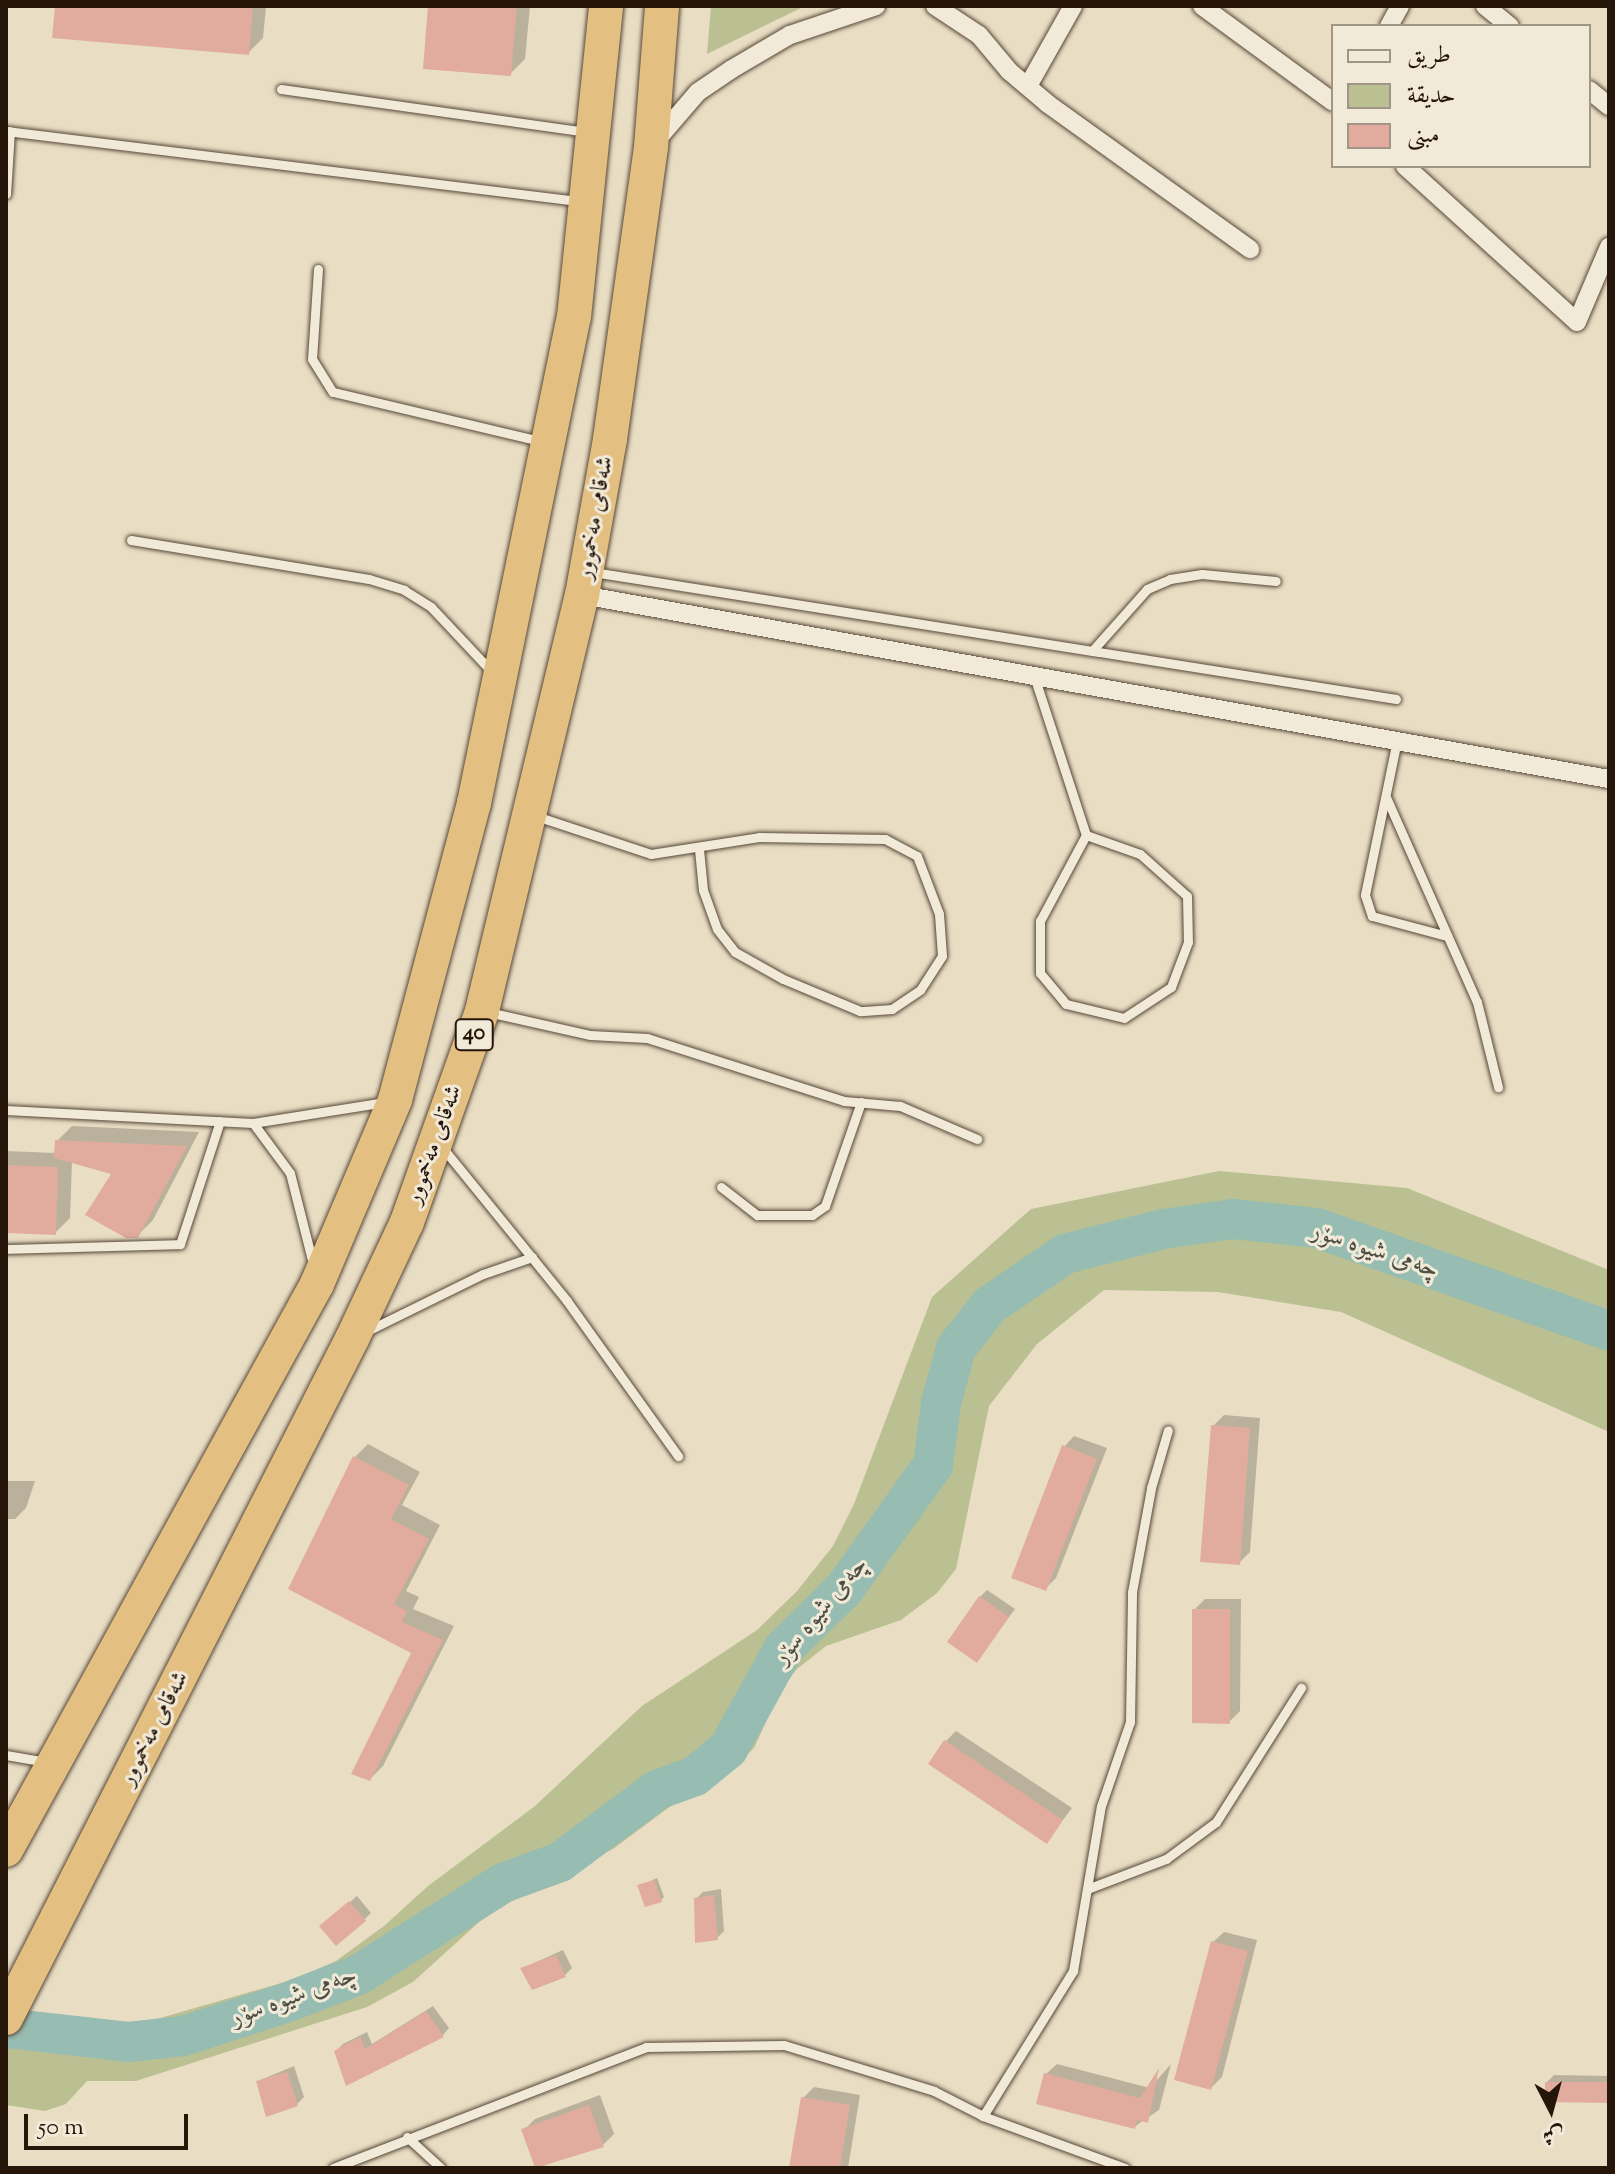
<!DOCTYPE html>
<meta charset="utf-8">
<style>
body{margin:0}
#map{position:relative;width:1615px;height:2174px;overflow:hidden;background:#e9dec4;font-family:"Sorts Mill Goudy",Amiri,serif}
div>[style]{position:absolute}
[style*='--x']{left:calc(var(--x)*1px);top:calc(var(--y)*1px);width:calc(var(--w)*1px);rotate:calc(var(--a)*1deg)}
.green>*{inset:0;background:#bac092}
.shadow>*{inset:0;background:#0003}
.river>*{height:40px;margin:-20px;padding:0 20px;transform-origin:20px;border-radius:20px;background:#97bcb1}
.building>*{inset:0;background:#e1ac9e}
.roads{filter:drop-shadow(0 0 2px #574738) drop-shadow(0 0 2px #574738)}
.lane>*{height:9px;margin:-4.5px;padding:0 4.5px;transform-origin:4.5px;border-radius:4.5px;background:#f1ead9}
.street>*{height:18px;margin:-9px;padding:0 9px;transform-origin:9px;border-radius:9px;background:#f1ead9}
.highway>*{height:34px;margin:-17px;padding:0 17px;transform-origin:17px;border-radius:17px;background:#e4bf82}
span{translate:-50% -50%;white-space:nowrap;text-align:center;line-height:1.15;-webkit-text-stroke:6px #f1ead9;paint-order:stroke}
.shield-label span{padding:2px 6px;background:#f1ead9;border:2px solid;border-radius:6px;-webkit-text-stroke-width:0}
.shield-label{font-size:22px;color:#261509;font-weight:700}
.street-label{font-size:24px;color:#261509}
.water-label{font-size:26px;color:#4e4f44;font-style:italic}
.frame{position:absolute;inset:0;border:8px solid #261509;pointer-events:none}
.legend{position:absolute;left:1331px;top:24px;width:260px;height:144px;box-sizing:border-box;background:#f1ead9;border:2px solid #a09586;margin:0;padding:10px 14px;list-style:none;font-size:24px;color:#261509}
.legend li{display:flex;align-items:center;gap:16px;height:40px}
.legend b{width:40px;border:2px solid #a09586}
.north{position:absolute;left:1511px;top:2070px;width:80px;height:80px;-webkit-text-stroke:6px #f1ead9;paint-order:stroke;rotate:174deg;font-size:22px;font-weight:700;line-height:32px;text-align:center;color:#261509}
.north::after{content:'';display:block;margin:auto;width:28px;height:36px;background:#261509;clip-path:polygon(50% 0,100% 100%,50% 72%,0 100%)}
.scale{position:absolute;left:24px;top:2114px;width:164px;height:36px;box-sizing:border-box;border:4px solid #261509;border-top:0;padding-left:10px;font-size:24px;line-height:28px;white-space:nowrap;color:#261509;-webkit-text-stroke:6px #f1ead9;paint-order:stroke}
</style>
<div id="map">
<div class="green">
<div style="clip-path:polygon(711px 6px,805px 6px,707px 54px)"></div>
<div style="clip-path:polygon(1219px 1171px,1407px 1188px,1609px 1270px,1609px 1432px,1341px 1312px,1218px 1292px,1104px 1290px,1037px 1344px,989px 1406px,956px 1569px,937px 1593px,901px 1620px,826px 1646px,797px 1669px,781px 1689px,754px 1748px,723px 1778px,687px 1794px,613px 1849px,521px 1893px,488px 1914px,413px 1982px,367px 2007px,136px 2081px,87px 2081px,66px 2104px,45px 2111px,6px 2105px,6px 2006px,63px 2023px,104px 2025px,157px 2019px,295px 1979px,336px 1961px,384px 1926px,428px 1886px,535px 1806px,642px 1706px,757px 1630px,797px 1591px,833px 1546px,854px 1504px,932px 1297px,1031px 1209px)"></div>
</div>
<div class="shadow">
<div style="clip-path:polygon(57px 6px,266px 6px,263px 38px,248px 53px)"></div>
<div style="clip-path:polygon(430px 6px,530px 6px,525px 59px,510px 74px)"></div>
<div style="clip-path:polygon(72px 1126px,199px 1132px,153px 1220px,137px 1236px,114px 1173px,72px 1161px,70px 1218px,55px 1233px,6px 1231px,6px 1151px,56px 1153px,57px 1141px)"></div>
<div style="clip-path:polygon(1224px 1415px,1260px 1418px,1250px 1552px,1239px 1563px,1213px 1426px)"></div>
<div style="clip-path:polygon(1074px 1436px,1107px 1448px,1056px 1578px,1045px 1589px,1064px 1447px)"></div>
<div style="clip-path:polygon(368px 1444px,420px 1472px,402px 1505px,440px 1525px,406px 1591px,419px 1597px,413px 1609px,454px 1626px,383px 1766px,370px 1779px,413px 1652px,291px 1588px,355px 1457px)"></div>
<div style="clip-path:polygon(6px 1481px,35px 1481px,26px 1508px,15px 1519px,6px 1519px)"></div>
<div style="clip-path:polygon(987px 1590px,1015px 1609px,977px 1660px,980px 1597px)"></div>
<div style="clip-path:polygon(1205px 1599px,1241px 1599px,1240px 1711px,1229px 1722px,1194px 1610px)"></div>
<div style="clip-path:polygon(956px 1731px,1072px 1808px,1047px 1841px,946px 1741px)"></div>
<div style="clip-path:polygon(657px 1878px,664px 1897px,661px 1900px,640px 1886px)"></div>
<div style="clip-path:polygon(721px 1889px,724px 1931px,717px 1938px,696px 1899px,703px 1892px)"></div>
<div style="clip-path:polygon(357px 1896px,371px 1913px,364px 1920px,329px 1920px)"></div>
<div style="clip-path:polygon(1224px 1932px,1257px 1940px,1222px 2077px,1211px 2088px,1213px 1942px)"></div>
<div style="clip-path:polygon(563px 1950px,572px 1968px,565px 1975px,523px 1968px)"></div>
<div style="clip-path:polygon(433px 2006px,449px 2028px,443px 2035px,347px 2083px,336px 2051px,343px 2044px,367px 2032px,372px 2044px)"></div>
<div style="clip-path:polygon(1057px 2064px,1150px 2088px,1171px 2064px,1159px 2110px,1134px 2127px,1046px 2074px)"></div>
<div style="clip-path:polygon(294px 2066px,304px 2097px,297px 2104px,258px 2081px)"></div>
<div style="clip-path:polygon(1554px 2075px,1609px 2076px,1609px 2101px,1547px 2082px)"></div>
<div style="clip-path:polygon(814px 2087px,860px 2095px,848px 2168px,791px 2168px,803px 2098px)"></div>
<div style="clip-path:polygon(600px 2095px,614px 2134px,603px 2145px,537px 2168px,524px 2130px,535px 2119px)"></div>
</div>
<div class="river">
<div style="--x:6;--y:2028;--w:123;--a:6.5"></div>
<div style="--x:128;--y:2042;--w:55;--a:-6.2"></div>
<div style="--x:183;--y:2036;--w:110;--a:-17.9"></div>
<div style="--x:288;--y:2002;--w:75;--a:-21.1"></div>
<div style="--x:358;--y:1975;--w:172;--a:-32.4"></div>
<div style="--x:503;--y:1883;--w:61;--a:-20.2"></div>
<div style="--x:560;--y:1862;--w:121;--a:-36.6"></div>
<div style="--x:657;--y:1790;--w:40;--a:-20.2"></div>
<div style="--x:695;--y:1776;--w:43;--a:-39.3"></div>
<div style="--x:728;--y:1749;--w:115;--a:-61"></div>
<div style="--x:784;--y:1648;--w:84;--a:-44.5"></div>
<div style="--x:844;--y:1589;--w:153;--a:-54.3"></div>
<div style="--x:933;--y:1465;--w:63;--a:-82.6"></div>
<div style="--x:941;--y:1403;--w:57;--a:-74.7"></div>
<div style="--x:956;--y:1348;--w:55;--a:-51.7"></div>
<div style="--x:990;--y:1305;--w:91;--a:-34.2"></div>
<div style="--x:1065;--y:1254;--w:101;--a:-14.3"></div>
<div style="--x:1163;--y:1229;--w:71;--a:-8.1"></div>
<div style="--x:1233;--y:1219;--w:84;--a:6.1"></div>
<div style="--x:1317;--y:1228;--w:310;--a:19.4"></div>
</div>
<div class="building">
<div style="clip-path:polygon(55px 6px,253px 6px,249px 55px,52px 38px)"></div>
<div style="clip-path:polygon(428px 6px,517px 6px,511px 76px,423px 69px)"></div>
<div style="clip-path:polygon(55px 1140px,187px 1146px,138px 1238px,126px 1238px,85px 1215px,111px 1174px,54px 1158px)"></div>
<div style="clip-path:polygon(6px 1165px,58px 1167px,56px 1235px,6px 1233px)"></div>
<div style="clip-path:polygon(1211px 1425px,1250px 1428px,1240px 1565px,1200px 1562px)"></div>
<div style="clip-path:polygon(1062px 1445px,1097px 1459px,1046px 1591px,1011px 1578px)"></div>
<div style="clip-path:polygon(353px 1456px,409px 1485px,391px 1519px,429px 1539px,394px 1604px,407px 1611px,402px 1622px,443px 1640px,370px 1781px,351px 1774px,411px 1653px,288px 1589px)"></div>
<div style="clip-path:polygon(979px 1596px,1009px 1617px,977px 1663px,947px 1642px)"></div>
<div style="clip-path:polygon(1192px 1609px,1230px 1609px,1230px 1724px,1192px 1723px)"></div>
<div style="clip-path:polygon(944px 1740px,1063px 1820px,1047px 1844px,928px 1764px)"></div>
<div style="clip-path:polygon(654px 1880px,662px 1902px,645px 1907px,637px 1885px)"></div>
<div style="clip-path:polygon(714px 1895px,718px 1940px,695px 1943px,694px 1898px)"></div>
<div style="clip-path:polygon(349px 1901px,366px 1921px,336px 1946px,319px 1926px)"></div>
<div style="clip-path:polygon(1211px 1941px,1248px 1951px,1211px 2090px,1174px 2080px)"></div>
<div style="clip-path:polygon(556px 1955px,566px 1977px,532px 1990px,520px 1968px)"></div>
<div style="clip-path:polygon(426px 2011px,444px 2037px,346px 2086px,334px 2051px,360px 2037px,365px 2049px)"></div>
<div style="clip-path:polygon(1159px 2068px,1148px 2123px,1137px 2120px,1135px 2129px,1036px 2104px,1044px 2073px,1140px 2098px)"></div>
<div style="clip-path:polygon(287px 2072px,298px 2106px,266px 2117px,256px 2081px)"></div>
<div style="clip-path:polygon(1545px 2082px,1609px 2082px,1609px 2103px,1545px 2102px)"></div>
<div style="clip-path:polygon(801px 2097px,850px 2105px,840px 2168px,789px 2168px)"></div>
<div style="clip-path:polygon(589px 2105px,604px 2147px,535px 2168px,521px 2129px)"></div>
</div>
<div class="roads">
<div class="lane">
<div style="--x:281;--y:89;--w:308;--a:8"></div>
<div style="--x:6;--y:131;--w:576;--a:6.98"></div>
<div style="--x:6;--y:194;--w:63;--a:-86.4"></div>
<div style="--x:318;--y:269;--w:90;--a:93.8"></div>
<div style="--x:312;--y:359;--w:39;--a:58"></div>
<div style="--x:333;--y:392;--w:213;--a:13.3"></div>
<div style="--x:131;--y:540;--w:241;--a:9.3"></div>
<div style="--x:369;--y:579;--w:37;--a:17"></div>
<div style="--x:404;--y:590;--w:32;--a:32"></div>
<div style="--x:431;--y:607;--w:91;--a:46.8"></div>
<div style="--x:593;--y:572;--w:813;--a:8.99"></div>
<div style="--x:1092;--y:651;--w:83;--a:-48.4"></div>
<div style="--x:1147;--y:589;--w:25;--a:-23"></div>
<div style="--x:1170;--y:579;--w:32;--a:-9"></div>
<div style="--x:1202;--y:574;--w:74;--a:5.4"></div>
<div style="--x:1034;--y:676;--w:167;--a:71.9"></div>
<div style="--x:1086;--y:835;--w:57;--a:19.4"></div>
<div style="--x:1140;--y:854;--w:63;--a:41.8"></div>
<div style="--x:1187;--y:896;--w:46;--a:88.8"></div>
<div style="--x:1188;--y:942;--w:48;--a:110.7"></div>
<div style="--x:1171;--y:987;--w:56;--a:146.6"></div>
<div style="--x:1124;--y:1018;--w:60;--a:-166.4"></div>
<div style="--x:1066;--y:1004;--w:40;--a:-130"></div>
<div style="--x:1040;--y:973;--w:52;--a:-90"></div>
<div style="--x:1040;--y:921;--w:98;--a:-61.9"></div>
<div style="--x:1397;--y:740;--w:158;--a:101.7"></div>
<div style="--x:1365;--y:895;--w:22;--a:72"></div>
<div style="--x:1372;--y:916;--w:78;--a:14.9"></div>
<div style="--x:1386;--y:797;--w:224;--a:66.1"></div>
<div style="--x:1477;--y:1002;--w:88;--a:76.1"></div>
<div style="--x:536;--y:816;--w:121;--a:18.3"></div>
<div style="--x:651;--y:854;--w:109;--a:-8.9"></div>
<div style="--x:759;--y:837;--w:126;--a:0.9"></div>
<div style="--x:885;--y:839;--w:36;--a:28"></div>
<div style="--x:917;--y:856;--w:62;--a:69.2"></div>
<div style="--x:939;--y:914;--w:42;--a:85.9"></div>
<div style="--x:942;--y:956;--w:40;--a:122.9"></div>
<div style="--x:920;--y:990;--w:34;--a:146"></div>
<div style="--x:892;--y:1009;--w:32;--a:176"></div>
<div style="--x:860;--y:1011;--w:83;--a:-157.4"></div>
<div style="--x:783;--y:979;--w:55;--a:-150.6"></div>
<div style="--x:735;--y:952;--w:29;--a:-128"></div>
<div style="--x:717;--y:929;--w:41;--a:-109.7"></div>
<div style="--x:703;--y:890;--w:41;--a:-95.6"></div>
<div style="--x:488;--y:1012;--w:105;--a:12.7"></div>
<div style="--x:590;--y:1035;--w:57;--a:3"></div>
<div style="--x:647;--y:1038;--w:207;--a:17.7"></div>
<div style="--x:844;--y:1101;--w:56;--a:5.1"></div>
<div style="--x:900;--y:1106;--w:84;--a:23.2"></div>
<div style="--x:6;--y:1110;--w:247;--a:3"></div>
<div style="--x:253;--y:1123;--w:134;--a:-9"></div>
<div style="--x:253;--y:1123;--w:62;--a:53.5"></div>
<div style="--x:290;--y:1173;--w:94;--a:75.8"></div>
<div style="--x:442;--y:1147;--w:198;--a:50.9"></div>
<div style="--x:567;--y:1301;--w:191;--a:54.4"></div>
<div style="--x:721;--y:1187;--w:46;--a:37.9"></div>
<div style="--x:757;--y:1215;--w:55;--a:0"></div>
<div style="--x:812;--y:1215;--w:16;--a:-35"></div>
<div style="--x:825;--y:1206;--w:110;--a:-70.9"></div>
<div style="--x:6;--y:1249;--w:174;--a:-1.6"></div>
<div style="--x:180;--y:1244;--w:129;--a:-72"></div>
<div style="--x:367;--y:1331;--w:129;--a:-26.2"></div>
<div style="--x:483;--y:1274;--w:52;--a:-19.1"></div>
<div style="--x:6;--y:1755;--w:41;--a:9.9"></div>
<div style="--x:1087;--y:1889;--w:85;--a:-20.8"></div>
<div style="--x:1166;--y:1859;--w:62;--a:-36.5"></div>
<div style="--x:1216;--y:1822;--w:159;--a:-57.6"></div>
<div style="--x:983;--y:2116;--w:171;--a:-58.2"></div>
<div style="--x:1073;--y:1971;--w:167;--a:-80.4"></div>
<div style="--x:1101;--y:1806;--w:89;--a:-71"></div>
<div style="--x:1130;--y:1722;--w:130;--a:-89.1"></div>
<div style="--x:1132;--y:1592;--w:106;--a:-79.6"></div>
<div style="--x:1151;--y:1488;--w:60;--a:-73.7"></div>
<div style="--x:407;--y:2137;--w:46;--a:42.4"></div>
<div style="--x:333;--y:2168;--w:336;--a:-21.1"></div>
<div style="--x:646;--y:2047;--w:138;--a:-0.8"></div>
<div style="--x:784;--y:2045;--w:157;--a:17"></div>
<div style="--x:934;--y:2091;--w:55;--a:27"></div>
<div style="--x:983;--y:2116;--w:151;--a:20.1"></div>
</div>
<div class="street">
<div style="--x:935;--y:6;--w:53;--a:33.4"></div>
<div style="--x:979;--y:35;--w:47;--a:50.2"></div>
<div style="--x:1009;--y:71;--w:51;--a:40.2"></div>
<div style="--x:1048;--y:104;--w:249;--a:35.7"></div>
<div style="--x:1202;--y:6;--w:162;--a:36.2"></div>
<div style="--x:1485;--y:6;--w:32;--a:39"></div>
<div style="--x:1389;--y:26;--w:23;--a:-61"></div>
<div style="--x:1028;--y:86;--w:92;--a:-60.6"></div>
<div style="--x:1589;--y:90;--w:26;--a:39"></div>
<div style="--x:655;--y:142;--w:66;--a:-49.3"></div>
<div style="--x:698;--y:92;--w:41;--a:-34.1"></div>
<div style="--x:732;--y:69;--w:67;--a:-30.4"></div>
<div style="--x:790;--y:35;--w:91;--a:-18.6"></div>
<div style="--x:1405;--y:166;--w:232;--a:42.2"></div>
<div style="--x:1577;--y:322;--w:82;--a:-66.9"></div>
<div style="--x:582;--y:595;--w:1043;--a:10.16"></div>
</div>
<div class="highway">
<div style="--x:6;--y:1850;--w:646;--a:-61.21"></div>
<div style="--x:317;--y:1284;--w:200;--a:-67"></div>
<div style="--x:395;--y:1100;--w:307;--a:-75.1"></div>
<div style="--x:474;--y:803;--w:496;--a:-78.4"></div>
<div style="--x:574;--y:317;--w:313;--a:-84.1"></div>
<div style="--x:6;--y:2018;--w:762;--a:-63"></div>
<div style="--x:352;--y:1339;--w:129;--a:-64.8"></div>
<div style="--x:407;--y:1222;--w:224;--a:-70.4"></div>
<div style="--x:482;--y:1011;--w:428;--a:-76.5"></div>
<div style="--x:582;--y:595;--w:158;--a:-79.8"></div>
<div style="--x:610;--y:439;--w:295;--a:-82"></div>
<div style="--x:651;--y:147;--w:141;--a:-85.5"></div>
</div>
</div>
<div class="shield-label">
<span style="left:474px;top:1035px">40</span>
</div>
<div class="street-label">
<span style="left:596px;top:518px;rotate:-80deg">شەقامی مەخموور</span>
<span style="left:435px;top:1145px;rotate:-70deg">شەقامی مەخموور</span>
<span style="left:155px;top:1729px;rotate:-63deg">شەقامی مەخموور</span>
</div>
<div class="water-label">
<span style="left:1375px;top:1251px;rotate:18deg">چەمی شیوە سۆر</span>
<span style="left:821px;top:1611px;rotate:-50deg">چەمی شیوە سۆر</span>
<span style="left:294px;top:1997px;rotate:-20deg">چەمی شیوە سۆر</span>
</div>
<div class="frame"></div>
<ul class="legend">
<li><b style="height:10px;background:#f1ead9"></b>طريق</li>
<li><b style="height:22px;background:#bac092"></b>حديقة</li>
<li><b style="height:22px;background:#e1ac9e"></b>مبنى</li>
</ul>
<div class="north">ش</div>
<div class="scale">50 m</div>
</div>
